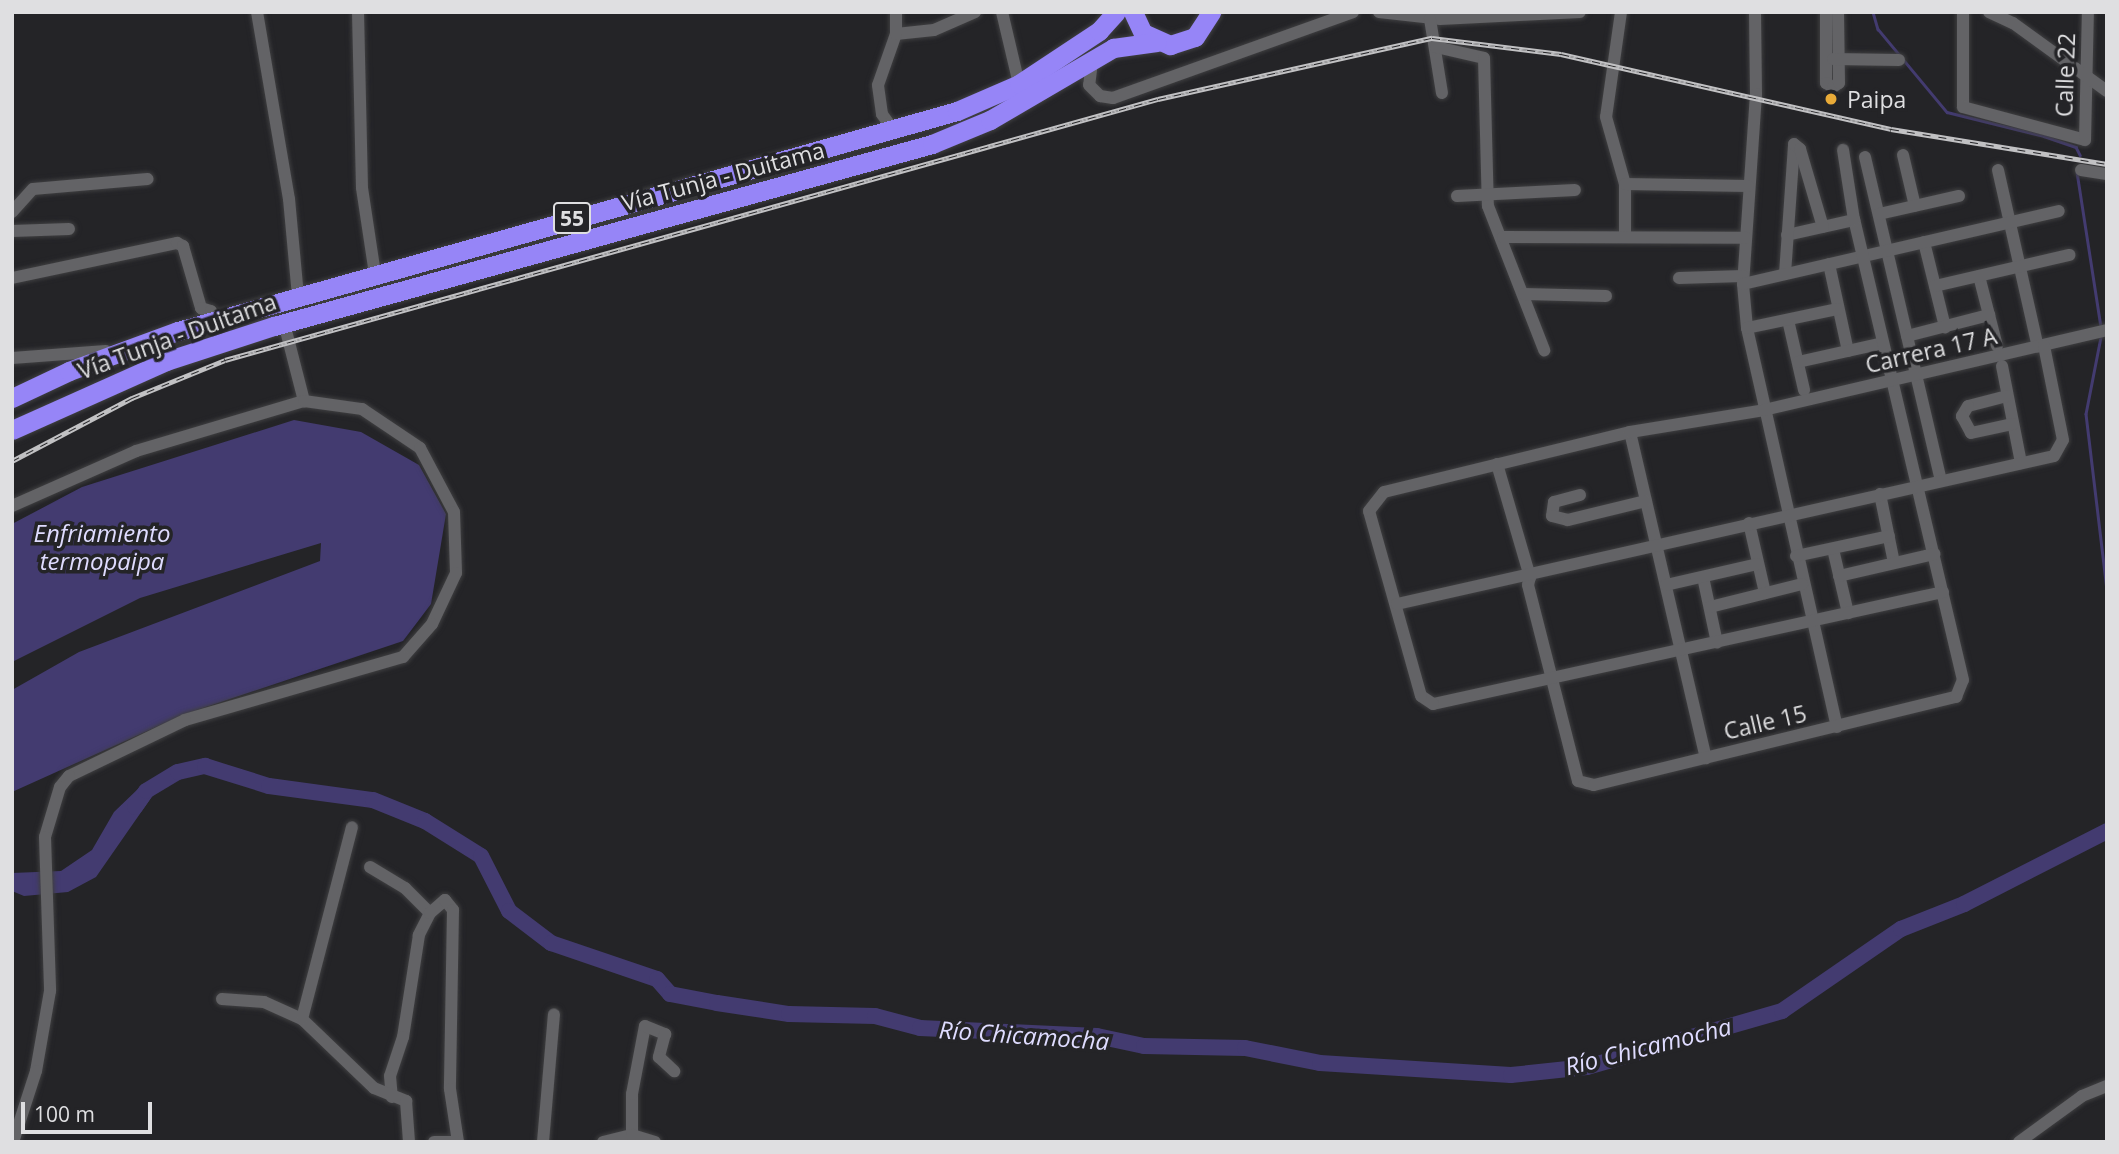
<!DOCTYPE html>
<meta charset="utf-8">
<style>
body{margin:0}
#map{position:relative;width:2119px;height:1154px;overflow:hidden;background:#242427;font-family:"Open Sans",sans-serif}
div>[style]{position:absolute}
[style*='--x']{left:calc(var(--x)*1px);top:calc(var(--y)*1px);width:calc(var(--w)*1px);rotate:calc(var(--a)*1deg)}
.water>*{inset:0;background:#433b70}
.stream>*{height:2.5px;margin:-1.25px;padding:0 1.25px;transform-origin:1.25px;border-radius:1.25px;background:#433b70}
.river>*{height:16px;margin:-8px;padding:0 8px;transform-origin:8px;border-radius:8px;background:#433b70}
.roads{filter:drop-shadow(0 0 2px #3f3f41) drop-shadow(0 0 2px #3f3f41)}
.minor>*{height:12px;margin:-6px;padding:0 6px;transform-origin:6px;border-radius:6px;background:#636366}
.highway>*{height:19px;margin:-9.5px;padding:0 9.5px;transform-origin:9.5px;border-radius:9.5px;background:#9685f7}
.rail>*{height:5px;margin-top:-2.5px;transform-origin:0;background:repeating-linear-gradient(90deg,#242427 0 8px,#c1c1c3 0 16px);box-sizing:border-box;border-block:2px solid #c1c1c3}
.dots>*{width:19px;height:19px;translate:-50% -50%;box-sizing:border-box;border:4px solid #242427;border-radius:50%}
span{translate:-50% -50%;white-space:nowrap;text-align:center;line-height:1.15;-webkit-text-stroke:7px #242427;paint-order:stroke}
.shield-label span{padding:2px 5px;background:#242427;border:2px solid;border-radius:5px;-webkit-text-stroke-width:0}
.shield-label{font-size:21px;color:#dfdfe1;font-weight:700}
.street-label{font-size:23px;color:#dfdfe1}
.poi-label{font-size:23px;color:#dfdfe1}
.left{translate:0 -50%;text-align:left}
.water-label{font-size:24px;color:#dfdcff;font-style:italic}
.frame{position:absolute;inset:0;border:14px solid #dfdfe1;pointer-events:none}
.scale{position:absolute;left:21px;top:1102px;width:131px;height:32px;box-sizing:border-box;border:4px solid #dfdfe1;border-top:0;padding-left:9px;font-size:21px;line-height:24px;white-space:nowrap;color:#dfdfe1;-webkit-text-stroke:5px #242427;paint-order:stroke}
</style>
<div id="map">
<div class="water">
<div style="clip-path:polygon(294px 420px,361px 432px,419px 465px,446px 514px,431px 604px,403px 641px,185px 714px,12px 792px,12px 690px,79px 652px,320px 561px,321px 543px,140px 598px,12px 662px,12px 524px,82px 487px)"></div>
<div style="clip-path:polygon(140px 787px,153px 795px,96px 877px,68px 892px,24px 896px,12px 891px,12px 873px,61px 871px,92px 850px,114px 812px)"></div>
</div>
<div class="stream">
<div style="--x:1873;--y:12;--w:18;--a:74"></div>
<div style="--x:1878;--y:29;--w:108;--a:50.3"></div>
<div style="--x:1947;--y:112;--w:100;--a:13.9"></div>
<div style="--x:2044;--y:136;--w:34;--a:19"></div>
<div style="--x:2076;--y:147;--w:9;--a:63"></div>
<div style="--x:2077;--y:172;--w:157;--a:81.2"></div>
<div style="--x:2101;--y:337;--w:78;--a:101"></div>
<div style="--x:2086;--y:414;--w:177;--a:83.2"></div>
</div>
<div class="river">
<div style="--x:135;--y:807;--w:19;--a:-55"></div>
<div style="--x:146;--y:791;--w:37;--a:-31"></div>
<div style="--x:178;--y:772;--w:28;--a:-13"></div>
<div style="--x:205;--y:766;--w:67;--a:17.4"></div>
<div style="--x:269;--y:786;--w:105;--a:7.7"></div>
<div style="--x:373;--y:800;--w:56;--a:22"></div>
<div style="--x:425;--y:821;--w:66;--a:32"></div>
<div style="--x:481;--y:856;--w:62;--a:63"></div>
<div style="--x:509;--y:911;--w:53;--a:37.3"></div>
<div style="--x:551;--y:943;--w:112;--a:18.8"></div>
<div style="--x:657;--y:979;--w:20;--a:49"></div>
<div style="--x:670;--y:994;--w:48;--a:10.8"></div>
<div style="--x:717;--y:1003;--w:73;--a:8.7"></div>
<div style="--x:789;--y:1014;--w:86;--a:1.3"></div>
<div style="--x:875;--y:1016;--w:47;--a:14.9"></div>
<div style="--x:920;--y:1028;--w:177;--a:2.6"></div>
<div style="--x:1097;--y:1036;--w:48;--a:12"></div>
<div style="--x:1144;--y:1046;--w:101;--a:1.1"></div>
<div style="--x:1245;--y:1048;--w:76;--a:11.3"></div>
<div style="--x:1320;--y:1063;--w:191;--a:3.6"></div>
<div style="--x:1511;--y:1075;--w:76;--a:-6"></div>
<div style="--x:1587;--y:1067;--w:203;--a:-16"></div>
<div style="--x:1782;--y:1011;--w:145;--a:-34.6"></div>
<div style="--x:1901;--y:929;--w:68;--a:-21.6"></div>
<div style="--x:1964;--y:904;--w:161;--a:-27"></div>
</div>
<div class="roads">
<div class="minor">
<div style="--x:257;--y:12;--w:190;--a:80.3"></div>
<div style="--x:289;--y:199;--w:97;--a:84.7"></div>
<div style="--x:358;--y:12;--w:176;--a:88.7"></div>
<div style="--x:362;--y:188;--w:87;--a:81.4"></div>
<div style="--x:1002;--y:12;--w:74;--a:76.7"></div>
<div style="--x:1379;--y:12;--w:61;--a:6.5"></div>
<div style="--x:1440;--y:19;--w:140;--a:-2.9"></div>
<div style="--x:1621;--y:12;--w:106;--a:98.1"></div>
<div style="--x:1606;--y:117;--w:70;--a:74.2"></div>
<div style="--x:1625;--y:184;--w:51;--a:90"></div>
<div style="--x:1755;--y:12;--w:82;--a:89.3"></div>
<div style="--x:1756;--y:94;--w:190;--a:93.9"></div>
<div style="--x:1743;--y:284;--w:44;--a:84.8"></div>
<div style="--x:1747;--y:328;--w:409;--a:77.3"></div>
<div style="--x:1826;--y:12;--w:71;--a:90"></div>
<div style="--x:1826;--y:83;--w:8;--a:30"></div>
<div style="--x:1833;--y:87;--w:7;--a:-34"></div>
<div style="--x:1839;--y:83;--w:71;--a:-90.8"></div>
<div style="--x:1963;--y:12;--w:95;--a:90"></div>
<div style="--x:1963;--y:107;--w:126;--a:15.1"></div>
<div style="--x:2085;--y:140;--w:128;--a:-88.7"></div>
<div style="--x:1989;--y:12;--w:26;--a:25"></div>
<div style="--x:2013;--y:23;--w:116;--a:35.9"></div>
<div style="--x:1430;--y:19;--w:75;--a:80.8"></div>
<div style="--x:896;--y:34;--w:38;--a:-6"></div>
<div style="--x:934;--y:30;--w:45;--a:-23.7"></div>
<div style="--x:1436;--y:47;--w:49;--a:12.9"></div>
<div style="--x:1484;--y:58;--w:148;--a:88.5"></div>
<div style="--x:1488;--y:206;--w:155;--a:68.7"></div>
<div style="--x:1833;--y:59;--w:66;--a:0.9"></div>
<div style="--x:1092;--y:62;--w:23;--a:97"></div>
<div style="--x:1089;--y:85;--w:16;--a:45"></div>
<div style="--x:1100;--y:96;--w:13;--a:9"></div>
<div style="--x:1113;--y:98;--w:255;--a:-19.7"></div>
<div style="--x:892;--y:128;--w:17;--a:-126"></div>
<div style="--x:882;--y:114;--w:29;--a:-98"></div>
<div style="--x:878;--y:85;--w:54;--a:-70.6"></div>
<div style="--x:896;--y:34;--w:22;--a:-90"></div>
<div style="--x:1903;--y:155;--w:52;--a:76.8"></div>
<div style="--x:1865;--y:157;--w:332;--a:76.8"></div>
<div style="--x:1998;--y:170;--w:181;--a:77.3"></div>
<div style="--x:2081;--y:170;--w:26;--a:9"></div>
<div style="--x:1625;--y:184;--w:123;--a:0.9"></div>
<div style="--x:1457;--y:196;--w:118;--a:-2.9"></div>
<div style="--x:12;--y:212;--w:31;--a:-48"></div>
<div style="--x:33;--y:189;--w:115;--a:-5"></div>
<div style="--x:1879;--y:214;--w:82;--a:-12.7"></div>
<div style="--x:12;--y:231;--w:57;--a:-2"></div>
<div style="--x:1787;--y:235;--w:69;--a:-12.6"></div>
<div style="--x:1503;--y:237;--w:243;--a:0.2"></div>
<div style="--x:1924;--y:242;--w:88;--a:76.1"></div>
<div style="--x:1829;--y:264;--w:89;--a:77.7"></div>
<div style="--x:1785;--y:274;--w:130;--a:-86"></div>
<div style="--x:1794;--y:144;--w:8;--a:40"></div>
<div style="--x:1800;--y:149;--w:81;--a:73.6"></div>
<div style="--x:1979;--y:276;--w:72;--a:75.6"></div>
<div style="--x:12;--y:278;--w:169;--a:-12"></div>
<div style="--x:177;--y:243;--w:7;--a:27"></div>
<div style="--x:183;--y:246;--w:65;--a:73.8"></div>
<div style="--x:201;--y:308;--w:10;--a:17"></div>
<div style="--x:211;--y:311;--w:10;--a:66"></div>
<div style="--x:1679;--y:278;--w:64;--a:-1.8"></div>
<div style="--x:1743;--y:284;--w:324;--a:-13"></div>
<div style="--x:1935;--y:286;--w:138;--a:-13"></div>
<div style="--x:1524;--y:294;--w:82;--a:1.4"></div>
<div style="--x:1788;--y:320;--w:72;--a:77.1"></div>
<div style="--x:284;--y:323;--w:81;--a:75.6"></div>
<div style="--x:1747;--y:328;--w:93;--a:-11.8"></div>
<div style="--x:1907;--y:336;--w:85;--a:-14.4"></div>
<div style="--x:12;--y:358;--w:94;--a:-4.3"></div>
<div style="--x:1798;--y:362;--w:87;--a:-12.6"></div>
<div style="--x:2002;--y:366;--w:99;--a:78.9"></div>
<div style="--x:2007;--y:396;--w:40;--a:165.6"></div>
<div style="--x:1968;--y:406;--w:12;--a:121"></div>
<div style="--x:1962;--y:416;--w:19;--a:62"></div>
<div style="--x:1971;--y:433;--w:43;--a:-12.1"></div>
<div style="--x:1630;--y:432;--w:335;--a:76.9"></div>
<div style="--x:1497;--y:464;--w:118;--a:73.7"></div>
<div style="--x:1530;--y:577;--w:8;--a:104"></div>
<div style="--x:1528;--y:585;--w:202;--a:75.7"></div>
<div style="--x:1578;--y:781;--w:16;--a:14"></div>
<div style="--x:1594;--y:785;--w:373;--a:-13.7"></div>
<div style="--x:1956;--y:697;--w:18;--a:-68"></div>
<div style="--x:1963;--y:680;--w:473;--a:-103.3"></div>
<div style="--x:1854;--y:220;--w:71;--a:-98.9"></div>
<div style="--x:1880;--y:494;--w:70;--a:78.5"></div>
<div style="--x:1580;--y:495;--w:27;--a:165"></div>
<div style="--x:1554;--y:502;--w:14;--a:98"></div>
<div style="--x:1552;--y:516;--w:16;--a:14"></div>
<div style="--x:1568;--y:520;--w:80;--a:-13.7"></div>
<div style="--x:12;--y:506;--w:136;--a:-23.9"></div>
<div style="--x:136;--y:451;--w:175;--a:-16.6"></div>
<div style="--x:304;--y:401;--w:59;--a:7.9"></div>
<div style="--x:362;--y:409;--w:70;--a:33.9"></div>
<div style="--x:420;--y:448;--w:72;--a:62"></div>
<div style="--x:454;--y:512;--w:61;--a:88.1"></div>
<div style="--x:456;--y:573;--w:56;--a:115.2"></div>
<div style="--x:432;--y:624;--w:44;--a:131.3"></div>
<div style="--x:403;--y:657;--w:227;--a:163.9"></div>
<div style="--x:185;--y:720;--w:129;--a:154.2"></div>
<div style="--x:69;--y:776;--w:14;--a:129"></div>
<div style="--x:60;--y:787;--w:52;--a:106.7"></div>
<div style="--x:45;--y:837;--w:154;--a:88.1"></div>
<div style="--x:50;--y:991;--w:81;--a:99.9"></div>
<div style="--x:36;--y:1071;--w:75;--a:107.9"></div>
<div style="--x:1749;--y:523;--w:72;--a:77.1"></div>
<div style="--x:1833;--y:549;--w:66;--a:76.8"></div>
<div style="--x:1796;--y:556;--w:95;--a:-12.1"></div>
<div style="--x:1839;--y:576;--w:98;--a:-13"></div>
<div style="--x:1703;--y:577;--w:67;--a:78"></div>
<div style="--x:1666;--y:585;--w:94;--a:-12.9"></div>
<div style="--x:1943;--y:592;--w:522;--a:167.61"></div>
<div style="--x:1433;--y:704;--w:14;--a:-146"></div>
<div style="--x:1421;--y:696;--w:192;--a:-105.7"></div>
<div style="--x:1369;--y:511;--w:24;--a:-52"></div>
<div style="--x:1384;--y:492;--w:253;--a:-13.7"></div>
<div style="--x:1630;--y:432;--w:136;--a:-9.3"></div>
<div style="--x:1764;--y:410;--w:352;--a:-13.1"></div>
<div style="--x:1397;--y:604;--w:673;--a:-12.69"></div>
<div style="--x:2054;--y:456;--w:18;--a:-61"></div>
<div style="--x:2063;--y:440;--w:96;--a:-101.4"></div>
<div style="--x:1710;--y:607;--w:95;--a:-14"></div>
<div style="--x:370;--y:867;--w:41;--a:31"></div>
<div style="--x:405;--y:888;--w:35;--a:45"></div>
<div style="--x:430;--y:913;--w:25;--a:117"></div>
<div style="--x:419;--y:935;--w:103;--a:98.9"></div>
<div style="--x:403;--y:1037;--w:41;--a:108.4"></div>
<div style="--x:390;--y:1076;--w:21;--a:85"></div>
<div style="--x:430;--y:913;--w:20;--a:-41"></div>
<div style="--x:445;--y:900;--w:13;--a:51"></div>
<div style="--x:453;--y:910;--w:179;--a:91"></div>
<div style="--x:450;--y:1089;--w:54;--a:81.4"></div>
<div style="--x:222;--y:999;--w:42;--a:4.1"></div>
<div style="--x:264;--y:1002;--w:42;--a:24.1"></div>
<div style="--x:302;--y:1019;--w:100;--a:43.8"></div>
<div style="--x:374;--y:1088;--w:35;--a:22"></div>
<div style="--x:406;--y:1101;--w:41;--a:85.8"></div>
<div style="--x:302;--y:1019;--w:198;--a:-75.4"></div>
<div style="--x:632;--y:1135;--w:41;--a:-90"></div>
<div style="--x:632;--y:1094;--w:69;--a:-79.2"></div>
<div style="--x:645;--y:1026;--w:22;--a:22"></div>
<div style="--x:665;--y:1034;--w:24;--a:105"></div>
<div style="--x:659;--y:1057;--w:21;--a:43"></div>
<div style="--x:434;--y:1142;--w:24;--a:0"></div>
<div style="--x:543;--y:1142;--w:128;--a:-85.1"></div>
<div style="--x:603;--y:1142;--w:30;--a:-14"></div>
<div style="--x:632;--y:1135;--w:24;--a:17"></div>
<div style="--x:2019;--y:1142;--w:78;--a:-36.1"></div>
<div style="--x:2082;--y:1096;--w:27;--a:-22"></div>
</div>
<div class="highway">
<div style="--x:1133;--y:12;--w:23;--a:65"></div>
<div style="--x:1143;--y:33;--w:30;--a:24"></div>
<div style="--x:1170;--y:45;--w:26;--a:-18"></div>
<div style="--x:1195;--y:37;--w:30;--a:-57"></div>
<div style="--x:12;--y:398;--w:63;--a:-25.3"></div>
<div style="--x:69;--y:371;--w:116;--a:-20.2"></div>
<div style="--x:178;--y:331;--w:809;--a:-15.77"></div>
<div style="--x:957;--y:111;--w:68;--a:-23.5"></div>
<div style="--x:1019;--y:84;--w:96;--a:-33.5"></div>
<div style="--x:1099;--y:31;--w:25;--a:-48"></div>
<div style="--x:12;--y:430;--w:169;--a:-24.1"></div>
<div style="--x:166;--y:361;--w:114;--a:-18"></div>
<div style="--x:274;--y:326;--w:683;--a:-15.46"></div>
<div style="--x:932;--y:144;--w:63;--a:-22.5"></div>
<div style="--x:990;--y:120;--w:143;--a:-30.3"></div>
<div style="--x:1113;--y:48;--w:44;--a:-7.8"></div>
</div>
</div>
<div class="rail">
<div style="--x:12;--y:461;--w:136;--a:-27.7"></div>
<div style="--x:132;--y:398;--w:100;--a:-22.2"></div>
<div style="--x:225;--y:360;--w:969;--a:-15.63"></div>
<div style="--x:1158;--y:99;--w:281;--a:-12.6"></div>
<div style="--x:1432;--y:38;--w:130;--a:7.1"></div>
<div style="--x:1561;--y:54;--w:338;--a:12.8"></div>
<div style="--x:1891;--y:129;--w:219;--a:9.2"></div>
</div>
<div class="dots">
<div style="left:1831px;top:99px;background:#e9ab38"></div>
</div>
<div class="shield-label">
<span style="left:572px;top:218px">55</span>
</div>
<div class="street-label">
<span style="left:2065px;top:75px;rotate:-88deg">Calle 22</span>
<span style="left:723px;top:176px;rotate:-15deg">Vía Tunja - Duitama</span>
<span style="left:177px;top:336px;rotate:-20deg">Vía Tunja - Duitama</span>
<span style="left:1931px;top:350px;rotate:-13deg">Carrera 17 A</span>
<span style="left:1765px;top:722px;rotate:-13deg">Calle 15</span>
</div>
<div class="poi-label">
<span class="left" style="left:1847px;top:99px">Paipa</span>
</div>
<div class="water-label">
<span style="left:102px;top:547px">Enfriamiento<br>termopaipa</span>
<span style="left:1024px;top:1035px;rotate:4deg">Río Chicamocha</span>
<span style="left:1648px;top:1046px;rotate:-14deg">Río Chicamocha</span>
</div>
<div class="frame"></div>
<div class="scale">100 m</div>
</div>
